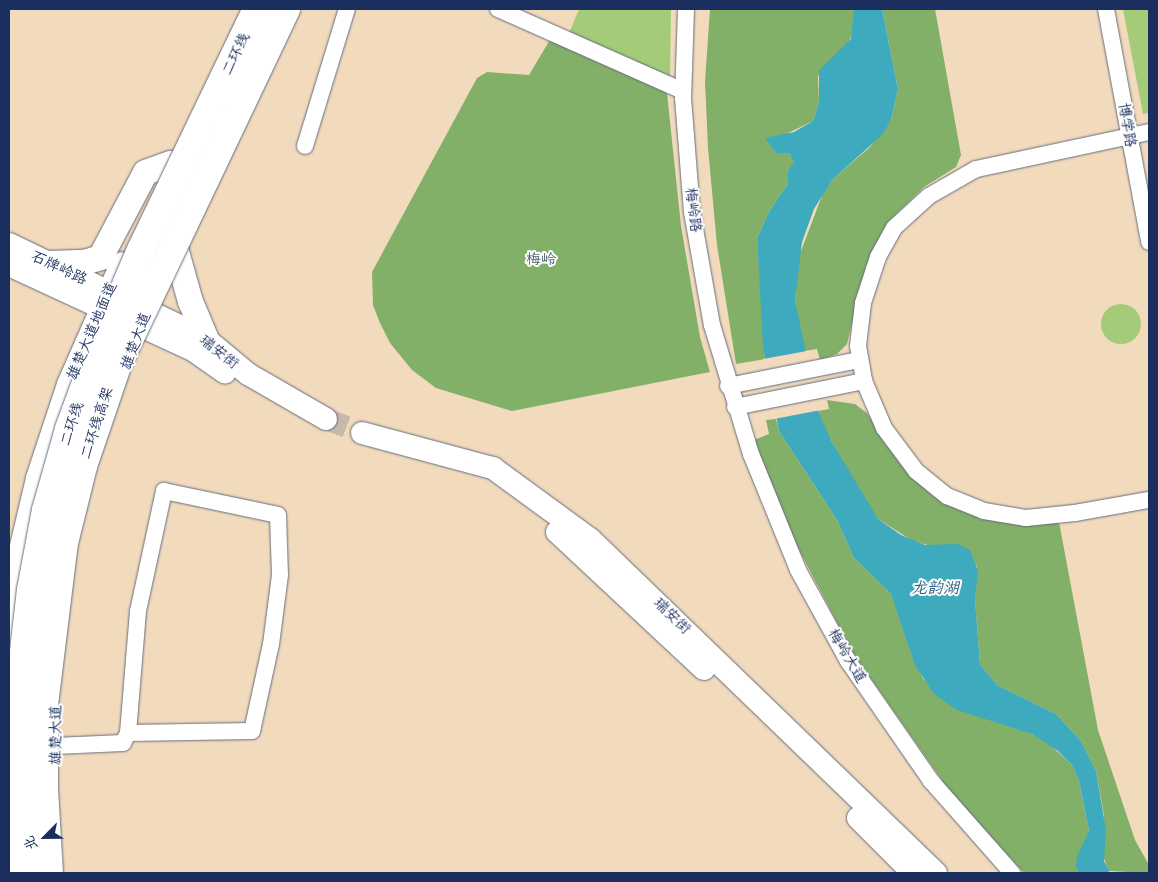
<!DOCTYPE html>
<meta charset="utf-8">
<style>
body{margin:0}
#map{position:relative;width:1158px;height:882px;overflow:hidden;background:#f2dbbc;font-family:"Balsamiq Sans","LXGW WenKai TC",sans-serif}
div>[style]{position:absolute}
[style*='--x']{left:calc(var(--x)*1px);top:calc(var(--y)*1px);width:calc(var(--w)*1px);rotate:calc(var(--a)*1deg)}
.green>*{inset:0;background:#a4cc78}
.round{border-radius:50%}
.forest>*{inset:0;background:#83b068}
.water>*{inset:0;background:#3eaabd}
.pier>*{inset:0;background:#f2dbbc}
.secondary-tunnel>*{height:22px;margin-top:-11px;transform-origin:0;background:repeating-linear-gradient(90deg,#c7b9a9 0 22px,transparent 0 33px)}
.roads{filter:drop-shadow(0 0 1px #666b7f) drop-shadow(0 0 1px #666b7f)}
.street>*{height:16px;margin:-8px;padding:0 8px;transform-origin:8px;border-radius:8px;background:#fff}
.secondary>*{height:22px;margin:-11px;padding:0 11px;transform-origin:11px;border-radius:11px;background:#fff}
.primary>*{height:25px;margin:-12.5px;padding:0 12.5px;transform-origin:12.5px;border-radius:12.5px;background:#fff}
.bridges{filter:drop-shadow(0 0 1px #666b7f) drop-shadow(0 0 1px #666b7f)}
.highway-bridge>*{height:28px;margin:-14px;padding:0 14px;transform-origin:14px;border-radius:14px;background:#fff}
span{translate:-50% -50%;white-space:nowrap;text-align:center;line-height:1.15;-webkit-text-stroke:4px #fff;paint-order:stroke}
.street-label{font-size:15px;color:#1b2f5e}
.park-label{font-size:15px;color:#445e66}
.water-label{font-size:16px;color:#296084;font-style:italic}
.frame{position:absolute;inset:0;border:10px solid #1b2f5e;pointer-events:none}
.north{position:absolute;left:20px;top:812px;width:50px;height:50px;-webkit-text-stroke:4px #fff;paint-order:stroke;rotate:247deg;font-size:14px;font-weight:700;line-height:20px;text-align:center;color:#1b2f5e}
.north::after{content:'';display:block;margin:auto;width:18px;height:22px;background:#1b2f5e;clip-path:polygon(50% 0,100% 100%,50% 72%,0 100%)}
</style>
<div id="map">
<div class="green">
<div style="clip-path:polygon(579px 9px,671px 9px,670px 80px,568px 36px)"></div>
<div style="clip-path:polygon(1123px 9px,1149px 9px,1149px 113px,1143px 114px)"></div>
<div class="round" style="left:1101px;top:304px;width:40px;height:40px"></div>
</div>
<div class="forest">
<div style="clip-path:polygon(710px 9px,854px 9px,856px 17px,854px 30px,847px 46px,818px 76px,819px 102px,813px 121px,786px 134px,773px 149px,776px 153px,789px 153px,794px 161px,788px 184px,770px 210px,757px 238px,765px 359px,736px 364px,717px 245px,708px 148px,705px 82px)"></div>
<div style="clip-path:polygon(882px 9px,935px 9px,961px 155px,956px 167px,924px 187px,888px 222px,866px 266px,847px 344px,837px 354px,820px 360px,817px 349px,804px 351px,801px 338px,795px 300px,798px 259px,823px 193px,832px 180px,870px 147px,891px 120px,898px 89px)"></div>
<div style="clip-path:polygon(551px 38px,667px 93px,681px 226px,700px 337px,710px 372px,512px 411px,436px 388px,412px 370px,390px 343px,380px 323px,373px 305px,372px 272px,477px 78px,487px 72px,529px 75px)"></div>
<div style="clip-path:polygon(827px 400px,855px 404px,867px 413px,903px 467px,933px 496px,945px 502px,1059px 522px,1098px 730px,1135px 840px,1149px 865px,1149px 873px,1108px 871px,1103px 855px,1104px 815px,1096px 771px,1081px 741px,1056px 714px,997px 685px,980px 664px,975px 599px,977px 566px,951px 545px,935px 547px,913px 541px,878px 519px,869px 508px,826px 431px,818px 411px,829px 409px)"></div>
<div style="clip-path:polygon(776px 419px,779px 431px,837px 520px,854px 558px,891px 594px,901px 617px,911px 653px,924px 680px,1046px 741px,1072px 765px,1079px 781px,1089px 831px,1080px 873px,1024px 873px,951px 793px,853px 653px,796px 544px,754px 440px,769px 434px,766px 420px)"></div>
</div>
<div class="water">
<div style="clip-path:polygon(854px 9px,882px 9px,898px 89px,891px 120px,882px 135px,832px 180px,814px 209px,802px 242px,795px 300px,818px 411px,832px 442px,878px 519px,901px 535px,925px 545px,958px 544px,970px 550px,978px 571px,975px 599px,980px 664px,997px 685px,1056px 714px,1081px 741px,1096px 771px,1106px 830px,1104px 861px,1110px 873px,1080px 873px,1076px 867px,1077px 856px,1089px 831px,1079px 781px,1072px 765px,1058px 751px,1032px 734px,957px 710px,934px 694px,915px 665px,891px 594px,854px 558px,837px 520px,779px 431px,763px 347px,757px 238px,770px 210px,788px 184px,788px 171px,794px 162px,789px 153px,776px 153px,765px 138px,794px 132px,813px 121px,819px 102px,819px 70px,851px 39px)"></div>
</div>
<div class="pier">
<div style="clip-path:polygon(807px 351px,821px 410px,774px 419px,763px 359px)"></div>
</div>
<div class="secondary-tunnel">
<div style="--x:326;--y:419;--w:39;--a:21"></div>
</div>
<div class="roads">
<div class="street">
<div style="--x:498;--y:9;--w:202;--a:23.9"></div>
<div style="--x:686;--y:9;--w:89;--a:91.9"></div>
<div style="--x:683;--y:98;--w:114;--a:85.5"></div>
<div style="--x:692;--y:212;--w:115;--a:80"></div>
<div style="--x:712;--y:325;--w:135;--a:73.2"></div>
<div style="--x:751;--y:454;--w:125;--a:67.9"></div>
<div style="--x:798;--y:570;--w:104;--a:61.2"></div>
<div style="--x:848;--y:661;--w:146;--a:55.3"></div>
<div style="--x:931;--y:781;--w:123;--a:48.6"></div>
<div style="--x:1106;--y:9;--w:237;--a:79.5"></div>
<div style="--x:1149;--y:132;--w:177;--a:167.9"></div>
<div style="--x:976;--y:169;--w:54;--a:150.1"></div>
<div style="--x:929;--y:196;--w:47;--a:137.6"></div>
<div style="--x:894;--y:228;--w:33;--a:119"></div>
<div style="--x:878;--y:257;--w:48;--a:108.1"></div>
<div style="--x:863;--y:303;--w:43;--a:96.6"></div>
<div style="--x:858;--y:346;--w:36;--a:80"></div>
<div style="--x:864;--y:381;--w:51;--a:66.9"></div>
<div style="--x:884;--y:428;--w:54;--a:53.3"></div>
<div style="--x:916;--y:471;--w:40;--a:39"></div>
<div style="--x:947;--y:496;--w:40;--a:22"></div>
<div style="--x:984;--y:511;--w:43;--a:9.5"></div>
<div style="--x:1026;--y:518;--w:49;--a:-5.8"></div>
<div style="--x:1075;--y:513;--w:75;--a:-10"></div>
<div style="--x:305;--y:146;--w:143;--a:-73"></div>
<div style="--x:728;--y:386;--w:134;--a:-11.2"></div>
<div style="--x:735;--y:407;--w:132;--a:-11.4"></div>
<div style="--x:55;--y:746;--w:68;--a:-2.5"></div>
<div style="--x:123;--y:743;--w:11;--a:-63"></div>
<div style="--x:128;--y:733;--w:122;--a:-85.3"></div>
<div style="--x:138;--y:611;--w:123;--a:-77.8"></div>
<div style="--x:164;--y:491;--w:116;--a:11.9"></div>
<div style="--x:278;--y:515;--w:60;--a:88.1"></div>
<div style="--x:280;--y:575;--w:70;--a:97.4"></div>
<div style="--x:271;--y:644;--w:89;--a:102.3"></div>
<div style="--x:252;--y:731;--w:124;--a:179.1"></div>
</div>
<div class="secondary">
<div style="--x:9;--y:244;--w:219;--a:25.7"></div>
<div style="--x:206;--y:339;--w:55;--a:39.8"></div>
<div style="--x:248;--y:374;--w:90;--a:30"></div>
<div style="--x:9;--y:265;--w:203;--a:24.8"></div>
<div style="--x:193;--y:350;--w:39;--a:35"></div>
<div style="--x:362;--y:433;--w:136;--a:15"></div>
<div style="--x:493;--y:468;--w:120;--a:36.2"></div>
<div style="--x:590;--y:539;--w:481;--a:44"></div>
<div style="--x:557;--y:532;--w:201;--a:43"></div>
<div style="--x:858;--y:818;--w:78;--a:45"></div>
</div>
<div class="primary">
<div style="--x:176;--y:251;--w:52;--a:74.4"></div>
<div style="--x:190;--y:301;--w:41;--a:67.2"></div>
<div style="--x:49;--y:263;--w:35;--a:-2"></div>
<div style="--x:84;--y:262;--w:17;--a:-17"></div>
<div style="--x:100;--y:257;--w:96;--a:-62.1"></div>
<div style="--x:145;--y:172;--w:27;--a:-20"></div>
<div style="--x:10;--y:675;--w:108;--a:-86.3"></div>
<div style="--x:17;--y:567;--w:91;--a:-76.7"></div>
<div style="--x:38;--y:478;--w:99;--a:-71.7"></div>
<div style="--x:69;--y:384;--w:131;--a:-66.2"></div>
</div>
</div>
<div class="bridges">
<div class="highway-bridge">
<div style="--x:24;--y:873;--w:101;--a:-92.8"></div>
<div style="--x:19;--y:772;--w:86;--a:-89.3"></div>
<div style="--x:20;--y:686;--w:97;--a:-83.5"></div>
<div style="--x:31;--y:590;--w:81;--a:-79.4"></div>
<div style="--x:46;--y:510;--w:84;--a:-74.1"></div>
<div style="--x:69;--y:429;--w:81;--a:-69.8"></div>
<div style="--x:97;--y:353;--w:112;--a:-66.9"></div>
<div style="--x:141;--y:250;--w:267;--a:-64.3"></div>
<div style="--x:49;--y:873;--w:83;--a:-93.4"></div>
<div style="--x:44;--y:790;--w:85;--a:-90"></div>
<div style="--x:44;--y:705;--w:163;--a:-83"></div>
<div style="--x:64;--y:543;--w:79;--a:-76.1"></div>
<div style="--x:83;--y:466;--w:109;--a:-71.2"></div>
<div style="--x:118;--y:363;--w:392;--a:-64.6"></div>
</div>
</div>
<div class="street-label">
<span style="left:236px;top:54px;rotate:-64deg">二环线</span>
<span style="left:1127px;top:125px;rotate:80deg">博学路</span>
<span style="left:693px;top:210px;rotate:82deg">梅岭路</span>
<span style="left:59px;top:268px;rotate:25deg">石牌岭路</span>
<span style="left:92px;top:331px;rotate:-67deg">雄楚大道地面道</span>
<span style="left:136px;top:341px;rotate:-70deg">雄楚大道</span>
<span style="left:219px;top:352px;rotate:38deg">瑞安街</span>
<span style="left:97px;top:423px;rotate:-72deg">二环线高架</span>
<span style="left:72px;top:424px;rotate:-72deg">二环线</span>
<span style="left:672px;top:616px;rotate:44deg">瑞安街</span>
<span style="left:847px;top:656px;rotate:59deg">梅岭大道</span>
<span style="left:56px;top:735px;rotate:-90deg">雄楚大道</span>
</div>
<div class="park-label">
<span style="left:541px;top:260px">梅岭</span>
</div>
<div class="water-label">
<span style="left:935px;top:589px">龙韵湖</span>
</div>
<div class="frame"></div>
<div class="north">北</div>
</div>
